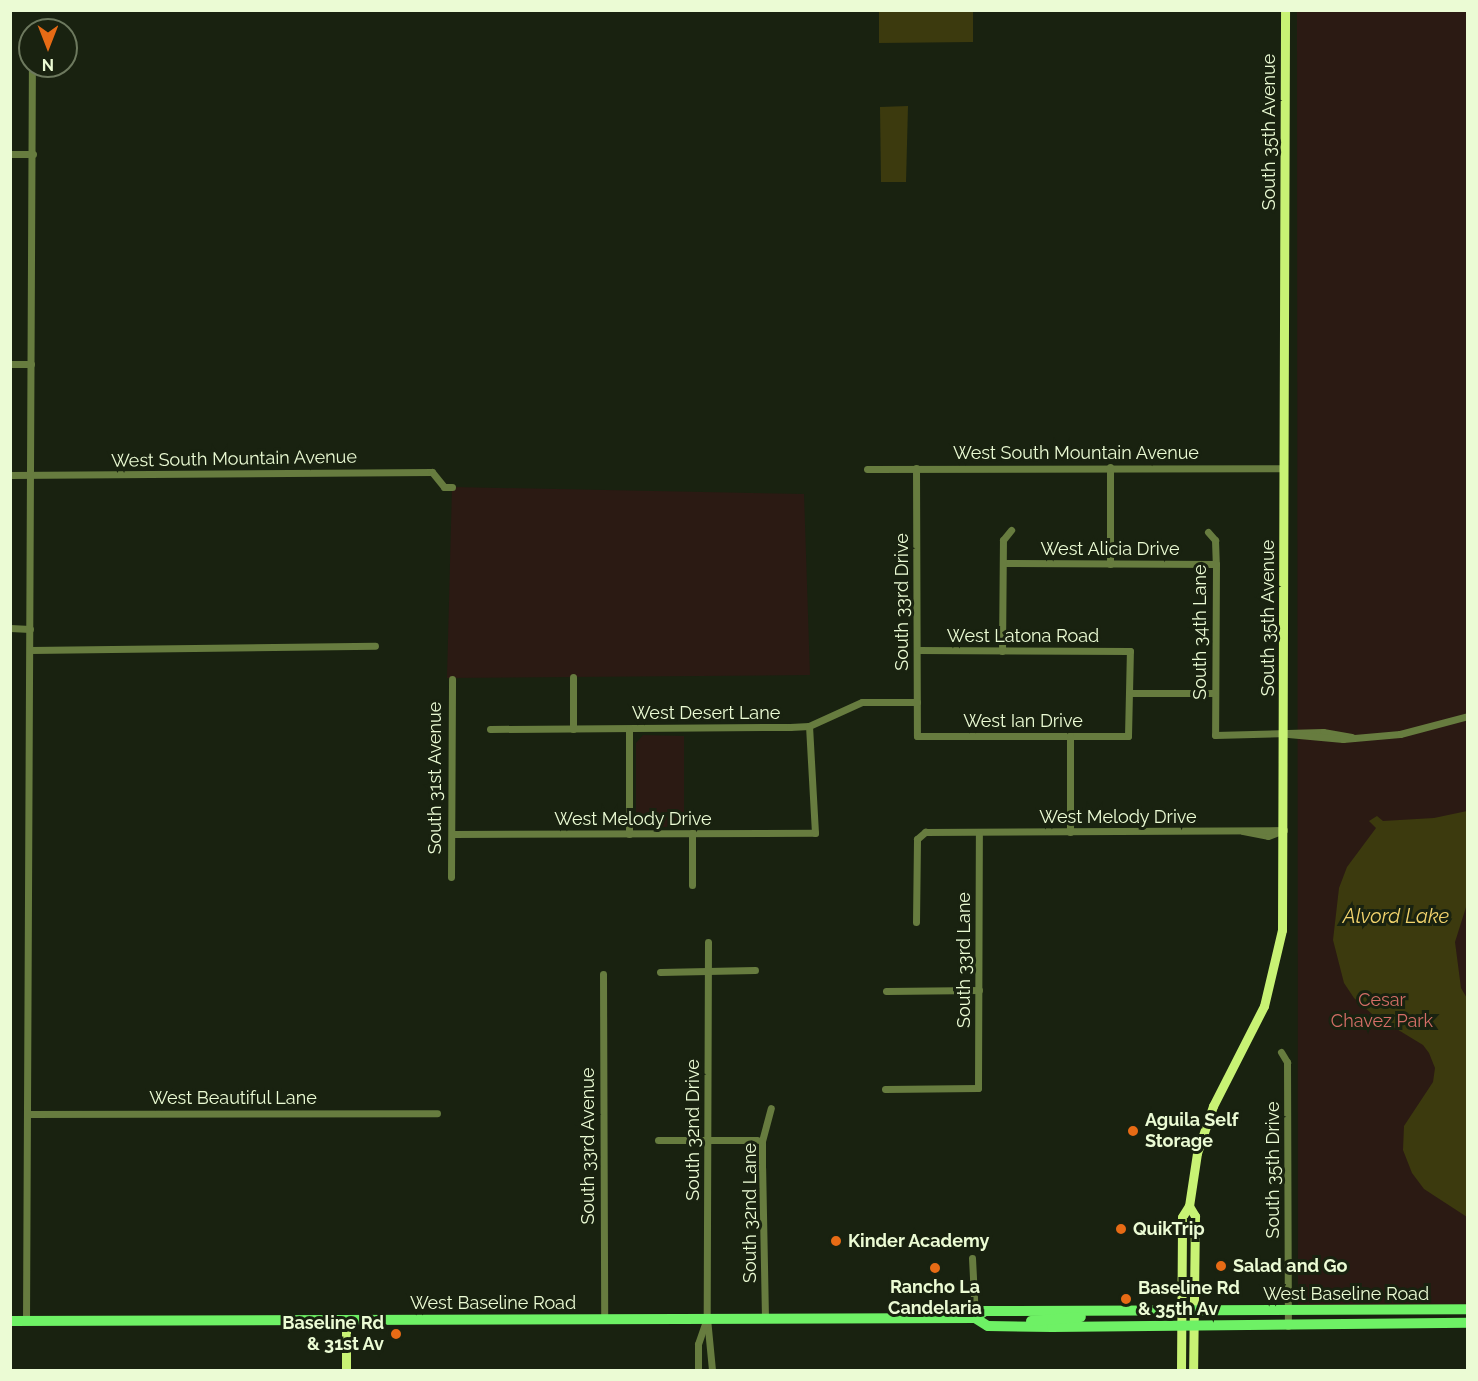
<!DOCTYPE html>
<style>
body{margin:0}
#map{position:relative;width:1478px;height:1381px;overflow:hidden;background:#192210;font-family:Raleway,sans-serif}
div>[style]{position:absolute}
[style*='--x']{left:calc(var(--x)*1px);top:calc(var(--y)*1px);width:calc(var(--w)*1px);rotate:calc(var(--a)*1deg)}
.green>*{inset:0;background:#2b1a13}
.water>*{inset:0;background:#3c3a0e}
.street>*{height:7px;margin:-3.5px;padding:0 3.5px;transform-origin:3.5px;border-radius:3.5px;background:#677c3f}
.secondary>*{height:9px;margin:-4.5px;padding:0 4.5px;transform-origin:4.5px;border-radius:4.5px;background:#c8f274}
.primary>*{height:10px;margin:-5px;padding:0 5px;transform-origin:5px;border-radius:5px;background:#6ef165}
.dots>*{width:16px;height:16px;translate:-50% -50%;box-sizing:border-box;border:3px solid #192210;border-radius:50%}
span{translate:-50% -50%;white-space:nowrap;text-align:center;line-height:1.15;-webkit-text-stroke:6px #192210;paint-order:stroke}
.street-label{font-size:18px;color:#ebfbd4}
.park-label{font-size:18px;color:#d46e67}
.poi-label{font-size:18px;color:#ebfbd4;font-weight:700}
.left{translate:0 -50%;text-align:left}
.right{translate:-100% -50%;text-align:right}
.water-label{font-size:20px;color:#f2d36c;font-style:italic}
.frame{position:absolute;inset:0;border:12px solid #ebfbd4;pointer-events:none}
.north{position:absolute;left:18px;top:18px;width:60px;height:60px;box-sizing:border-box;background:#192210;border:2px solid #6d795e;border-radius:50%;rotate:180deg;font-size:16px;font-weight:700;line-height:24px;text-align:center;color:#ebfbd4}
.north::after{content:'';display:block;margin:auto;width:21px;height:27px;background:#e76b15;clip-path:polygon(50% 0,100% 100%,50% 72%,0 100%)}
</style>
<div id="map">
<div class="green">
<div style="clip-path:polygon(1297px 11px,1467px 11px,1467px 1305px,1298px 1305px)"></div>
<div style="clip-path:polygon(452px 487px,804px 494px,810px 675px,447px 678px)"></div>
<div style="clip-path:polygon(643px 735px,684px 736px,684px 826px,645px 828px,636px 819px,636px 743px)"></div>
</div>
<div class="water">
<div style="clip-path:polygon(879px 11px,973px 11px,973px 42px,879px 43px)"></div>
<div style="clip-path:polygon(908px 106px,906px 182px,881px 182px,880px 107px)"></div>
<div style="clip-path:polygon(1467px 811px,1467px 904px,1455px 942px,1461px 988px,1468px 1000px,1467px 1217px,1424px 1189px,1412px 1173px,1403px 1150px,1404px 1126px,1433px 1082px,1435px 1068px,1429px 1053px,1423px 1045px,1372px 1014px,1354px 998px,1344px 983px,1333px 940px,1339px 888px,1347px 867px,1376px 828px,1369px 821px,1377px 816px,1383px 821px,1434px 818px)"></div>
</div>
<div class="street">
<div style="--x:10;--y:154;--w:23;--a:0"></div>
<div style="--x:10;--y:364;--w:21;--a:0"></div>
<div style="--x:1110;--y:467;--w:97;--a:90"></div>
<div style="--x:916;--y:468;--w:268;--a:89.8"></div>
<div style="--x:917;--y:736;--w:211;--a:0"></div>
<div style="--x:1128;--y:736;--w:85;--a:-88.7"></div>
<div style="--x:1130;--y:651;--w:213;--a:-179.7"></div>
<div style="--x:867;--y:469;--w:417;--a:-0.1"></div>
<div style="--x:10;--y:475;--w:422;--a:-0.4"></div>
<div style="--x:432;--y:472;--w:19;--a:51"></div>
<div style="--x:444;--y:487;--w:8;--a:0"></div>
<div style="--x:1208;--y:532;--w:11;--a:49"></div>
<div style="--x:1215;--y:540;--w:24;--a:88"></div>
<div style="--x:1216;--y:564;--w:171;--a:90.3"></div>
<div style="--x:1215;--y:735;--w:108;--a:-1.6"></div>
<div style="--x:1323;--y:732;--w:29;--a:10"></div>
<div style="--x:1003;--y:563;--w:213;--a:0.3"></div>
<div style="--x:10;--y:628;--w:20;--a:3"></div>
<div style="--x:30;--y:650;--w:345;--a:-0.7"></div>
<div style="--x:1002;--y:651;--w:111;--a:-89.5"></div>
<div style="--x:1003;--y:540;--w:13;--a:-51"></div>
<div style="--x:573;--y:677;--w:52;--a:90"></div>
<div style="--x:1129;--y:693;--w:86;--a:0"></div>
<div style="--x:490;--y:729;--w:300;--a:-0.4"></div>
<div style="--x:790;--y:727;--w:19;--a:-3"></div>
<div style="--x:809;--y:726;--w:58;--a:-24.4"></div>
<div style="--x:862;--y:702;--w:55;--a:0"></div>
<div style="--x:629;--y:729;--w:105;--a:90"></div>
<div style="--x:1288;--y:734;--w:55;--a:5.2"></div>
<div style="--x:1343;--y:739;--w:57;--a:-5"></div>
<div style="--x:1400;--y:734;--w:70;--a:-14.8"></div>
<div style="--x:1070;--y:736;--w:96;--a:90"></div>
<div style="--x:1243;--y:831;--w:25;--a:11"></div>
<div style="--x:1268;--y:836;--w:17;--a:-21"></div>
<div style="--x:692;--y:833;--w:52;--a:90"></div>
<div style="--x:452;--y:834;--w:363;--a:-0.2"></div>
<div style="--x:815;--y:833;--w:107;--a:-93.2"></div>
<div style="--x:451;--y:877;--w:198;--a:-89.7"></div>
<div style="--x:916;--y:922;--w:83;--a:-89.3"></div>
<div style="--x:917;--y:839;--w:11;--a:-41"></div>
<div style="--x:925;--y:832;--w:359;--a:-0.3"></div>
<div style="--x:708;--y:942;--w:376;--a:90.2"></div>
<div style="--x:707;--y:1318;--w:52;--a:84.5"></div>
<div style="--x:660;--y:972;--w:95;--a:-1.2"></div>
<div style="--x:603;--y:974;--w:345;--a:89.8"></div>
<div style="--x:886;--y:991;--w:93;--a:-0.6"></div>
<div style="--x:1281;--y:1052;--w:12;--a:59"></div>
<div style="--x:1287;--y:1062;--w:264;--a:89.8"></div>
<div style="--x:885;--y:1089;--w:93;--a:-0.6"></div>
<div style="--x:978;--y:1088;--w:255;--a:-89.8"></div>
<div style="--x:29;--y:1114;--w:408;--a:-0.1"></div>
<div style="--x:658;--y:1140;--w:99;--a:0"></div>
<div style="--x:972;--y:1258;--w:60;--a:87.1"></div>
<div style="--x:765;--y:1318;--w:150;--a:-91.1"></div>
<div style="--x:762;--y:1168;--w:27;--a:-90"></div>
<div style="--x:762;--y:1141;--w:34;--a:-75"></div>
<div style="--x:26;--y:1321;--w:1255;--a:-89.73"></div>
<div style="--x:698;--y:1370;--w:26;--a:-90"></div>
<div style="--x:698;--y:1344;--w:24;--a:-71"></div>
</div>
<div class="secondary">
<div style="--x:1189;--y:1206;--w:12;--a:59"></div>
<div style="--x:1195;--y:1216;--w:154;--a:90.7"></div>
<div style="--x:346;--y:1370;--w:50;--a:-90"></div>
<div style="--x:1181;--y:1370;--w:153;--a:-89.6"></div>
<div style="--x:1182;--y:1217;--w:13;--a:-58"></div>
<div style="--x:1189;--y:1206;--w:54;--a:-81.4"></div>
<div style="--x:1197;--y:1153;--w:50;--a:-71.2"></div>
<div style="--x:1213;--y:1106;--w:112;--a:-63"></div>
<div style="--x:1264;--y:1006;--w:78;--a:-76.7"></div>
<div style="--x:1282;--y:930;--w:920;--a:-89.81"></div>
</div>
<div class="primary">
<div style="--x:975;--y:1318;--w:12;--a:-35"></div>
<div style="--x:985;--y:1311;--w:483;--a:-0.2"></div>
<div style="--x:10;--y:1321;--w:965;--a:-0.18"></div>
<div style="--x:975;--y:1318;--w:15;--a:32"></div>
<div style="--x:988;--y:1326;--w:64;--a:0.9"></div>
<div style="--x:1052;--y:1327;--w:416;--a:-0.6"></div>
<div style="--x:1031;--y:1321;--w:50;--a:-4.6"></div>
</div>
<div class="dots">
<div style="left:1133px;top:1131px;background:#e76b15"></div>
<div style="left:1121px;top:1229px;background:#e76b15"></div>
<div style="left:836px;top:1241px;background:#e76b15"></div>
<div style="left:1221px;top:1266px;background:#e76b15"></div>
<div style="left:935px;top:1268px;background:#e76b15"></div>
<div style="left:1126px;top:1299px;background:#e76b15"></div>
<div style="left:396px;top:1334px;background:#e76b15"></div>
</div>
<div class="street-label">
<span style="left:1269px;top:132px;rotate:-90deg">South 35th Avenue</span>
<span style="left:1076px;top:453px">West South Mountain Avenue</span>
<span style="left:234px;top:459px;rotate:-1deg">West South Mountain Avenue</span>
<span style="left:1110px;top:549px">West Alicia Drive</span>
<span style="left:902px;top:602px;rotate:-90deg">South 33rd Drive</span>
<span style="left:1268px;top:618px;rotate:-90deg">South 35th Avenue</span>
<span style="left:1200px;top:632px;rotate:-90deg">South 34th Lane</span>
<span style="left:1023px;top:636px">West Latona Road</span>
<span style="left:706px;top:713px">West Desert Lane</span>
<span style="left:1023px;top:721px">West Ian Drive</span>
<span style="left:435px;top:778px;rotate:-90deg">South 31st Avenue</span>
<span style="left:1118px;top:817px">West Melody Drive</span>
<span style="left:633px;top:819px">West Melody Drive</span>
<span style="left:964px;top:960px;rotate:-90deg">South 33rd Lane</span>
<span style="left:233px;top:1098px">West Beautiful Lane</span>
<span style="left:693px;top:1130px;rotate:-90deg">South 32nd Drive</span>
<span style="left:588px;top:1146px;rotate:-90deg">South 33rd Avenue</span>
<span style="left:1273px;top:1170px;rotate:-90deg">South 35th Drive</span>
<span style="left:750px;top:1213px;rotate:-90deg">South 32nd Lane</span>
<span style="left:1346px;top:1294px">West Baseline Road</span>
<span style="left:493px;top:1303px">West Baseline Road</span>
</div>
<div class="park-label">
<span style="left:1382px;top:1011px">Cesar<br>Chavez Park</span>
</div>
<div class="poi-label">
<span class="left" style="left:1145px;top:1131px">Aguila Self<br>Storage</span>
<span class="left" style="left:1133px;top:1229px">QuikTrip</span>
<span class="left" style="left:848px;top:1241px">Kinder Academy</span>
<span class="left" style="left:1233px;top:1266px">Salad and Go</span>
<span style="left:935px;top:1298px">Rancho La<br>Candelaria</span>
<span class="left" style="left:1138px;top:1299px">Baseline Rd<br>&amp; 35th Av</span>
<span class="right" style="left:384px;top:1334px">Baseline Rd<br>&amp; 31st Av</span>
</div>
<div class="water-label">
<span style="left:1396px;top:916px">Alvord Lake</span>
</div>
<div class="frame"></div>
<div class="north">N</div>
</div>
